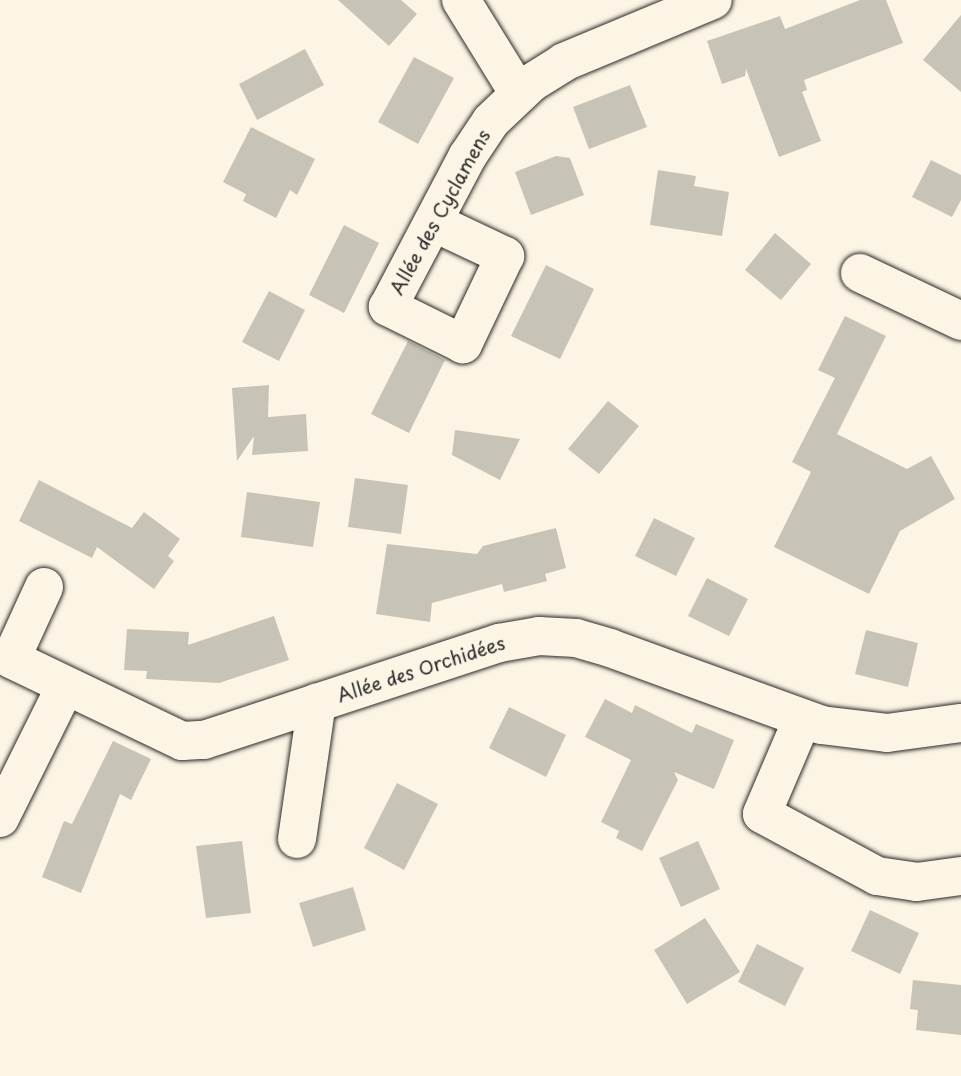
<!DOCTYPE html>
<meta charset="utf-8">
<style>
body{margin:0}
#map{position:relative;width:961px;height:1076px;overflow:hidden;background:#fcf5e5;font-family:"Playpen Sans",sans-serif}
div>[style]{position:absolute}
[style*='--x']{left:calc(var(--x)*1px);top:calc(var(--y)*1px);width:calc(var(--w)*1px);rotate:calc(var(--a)*1deg)}
.building>*{inset:0;background:#c8c3b7}
.roads{filter:drop-shadow(0 0 2px #2b2b2b) drop-shadow(0 0 2px #2b2b2b)}
.minor>*{height:38px;margin:-19px;padding:0 19px;transform-origin:19px;border-radius:19px;background:#fcf5e5}
span{translate:-50% -50%;white-space:nowrap;text-align:center;line-height:1.15;-webkit-text-stroke:7px #fcf5e5;paint-order:stroke}
.street-label{font-size:19px;color:#2b2b2b}
</style>
<div id="map">
<div class="building">
<div style="clip-path:polygon(338px 0,401px 0,417px 14px,389px 46px)"></div>
<div style="clip-path:polygon(860px 0,886px 0,903px 43px,804px 80px,807px 90px,802px 92px,821px 141px,779px 157px,746px 69px,745px 76px,722px 84px,707px 41px,780px 16px,785px 29px)"></div>
<div style="clip-path:polygon(961px 15px,961px 92px,923px 60px)"></div>
<div style="clip-path:polygon(305px 49px,324px 85px,257px 120px,239px 84px)"></div>
<div style="clip-path:polygon(414px 57px,454px 78px,418px 144px,378px 122px)"></div>
<div style="clip-path:polygon(630px 85px,647px 127px,589px 149px,573px 107px)"></div>
<div style="clip-path:polygon(251px 127px,315px 159px,297px 195px,290px 190px,276px 218px,243px 201px,246px 194px,223px 182px)"></div>
<div style="clip-path:polygon(556px 156px,570px 158px,584px 195px,531px 215px,515px 172px)"></div>
<div style="clip-path:polygon(931px 160px,961px 175px,961px 200px,952px 217px,912px 197px)"></div>
<div style="clip-path:polygon(658px 170px,696px 176px,694px 186px,729px 192px,722px 236px,650px 225px)"></div>
<div style="clip-path:polygon(344px 225px,379px 243px,344px 313px,309px 295px)"></div>
<div style="clip-path:polygon(775px 233px,811px 264px,781px 300px,745px 270px)"></div>
<div style="clip-path:polygon(546px 265px,594px 289px,560px 359px,511px 336px)"></div>
<div style="clip-path:polygon(269px 291px,305px 310px,279px 361px,242px 342px)"></div>
<div style="clip-path:polygon(845px 316px,886px 336px,837px 434px,907px 469px,931px 456px,955px 499px,900px 531px,869px 594px,774px 547px,811px 472px,792px 462px,835px 378px,818px 370px)"></div>
<div style="clip-path:polygon(408px 341px,445px 360px,409px 433px,371px 414px)"></div>
<div style="clip-path:polygon(269px 385px,268px 417px,306px 414px,308px 451px,252px 455px,254px 436px,237px 461px,232px 388px)"></div>
<div style="clip-path:polygon(608px 401px,639px 426px,599px 474px,568px 449px)"></div>
<div style="clip-path:polygon(455px 430px,520px 439px,500px 480px,452px 455px)"></div>
<div style="clip-path:polygon(355px 478px,408px 485px,401px 534px,348px 527px)"></div>
<div style="clip-path:polygon(39px 480px,132px 528px,144px 512px,180px 539px,168px 556px,174px 561px,154px 589px,97px 547px,92px 558px,19px 521px)"></div>
<div style="clip-path:polygon(247px 492px,320px 502px,313px 547px,241px 537px)"></div>
<div style="clip-path:polygon(654px 518px,695px 538px,676px 576px,635px 556px)"></div>
<div style="clip-path:polygon(556px 528px,566px 568px,545px 574px,547px 581px,504px 592px,502px 584px,432px 603px,430px 622px,376px 614px,387px 544px,477px 554px,483px 546px)"></div>
<div style="clip-path:polygon(707px 578px,748px 599px,729px 636px,688px 616px)"></div>
<div style="clip-path:polygon(274px 616px,289px 660px,219px 683px,146px 679px,147px 671px,124px 670px,127px 629px,189px 632px,188px 645px)"></div>
<div style="clip-path:polygon(866px 630px,918px 643px,908px 687px,855px 674px)"></div>
<div style="clip-path:polygon(605px 699px,632px 713px,635px 705px,692px 733px,696px 724px,734px 740px,714px 789px,674px 772px,678px 780px,642px 851px,616px 838px,619px 831px,601px 822px,631px 760px,585px 737px)"></div>
<div style="clip-path:polygon(509px 707px,566px 735px,546px 777px,489px 748px)"></div>
<div style="clip-path:polygon(113px 741px,151px 759px,131px 800px,120px 794px,81px 893px,42px 877px,64px 821px,72px 824px)"></div>
<div style="clip-path:polygon(397px 783px,438px 804px,404px 870px,364px 848px)"></div>
<div style="clip-path:polygon(242px 841px,251px 913px,206px 918px,196px 846px)"></div>
<div style="clip-path:polygon(698px 841px,720px 889px,681px 907px,659px 858px)"></div>
<div style="clip-path:polygon(353px 887px,366px 930px,313px 947px,299px 903px)"></div>
<div style="clip-path:polygon(870px 910px,919px 933px,900px 974px,851px 951px)"></div>
<div style="clip-path:polygon(705px 918px,740px 972px,687px 1004px,654px 950px)"></div>
<div style="clip-path:polygon(757px 944px,804px 968px,785px 1006px,738px 982px)"></div>
<div style="clip-path:polygon(913px 980px,961px 985px,961px 1035px,916px 1030px,918px 1010px,910px 1009px)"></div>
</div>
<div class="roads">
<div class="minor">
<div style="--x:461;--y:0;--w:110;--a:58.3"></div>
<div style="--x:433;--y:222;--w:80;--a:25.3"></div>
<div style="--x:505;--y:256;--w:98;--a:115.5"></div>
<div style="--x:463;--y:344;--w:84;--a:-153.7"></div>
<div style="--x:388;--y:307;--w:170;--a:-62.2"></div>
<div style="--x:467;--y:157;--w:43;--a:-56.3"></div>
<div style="--x:491;--y:121;--w:55;--a:-43.5"></div>
<div style="--x:531;--y:83;--w:39;--a:-32"></div>
<div style="--x:564;--y:62;--w:161;--a:-22.6"></div>
<div style="--x:860;--y:273;--w:112;--a:25.4"></div>
<div style="--x:44;--y:587;--w:79;--a:114.6"></div>
<div style="--x:11;--y:659;--w:190;--a:25.6"></div>
<div style="--x:182;--y:741;--w:22;--a:-3"></div>
<div style="--x:204;--y:740;--w:311;--a:-18.2"></div>
<div style="--x:499;--y:643;--w:41;--a:-9.9"></div>
<div style="--x:539;--y:636;--w:37;--a:3"></div>
<div style="--x:576;--y:638;--w:35;--a:16"></div>
<div style="--x:610;--y:648;--w:225;--a:20"></div>
<div style="--x:821;--y:725;--w:66;--a:6.9"></div>
<div style="--x:887;--y:733;--w:75;--a:-7.7"></div>
<div style="--x:802;--y:720;--w:102;--a:113.1"></div>
<div style="--x:762;--y:814;--w:131;--a:28.3"></div>
<div style="--x:877;--y:876;--w:40;--a:8.5"></div>
<div style="--x:917;--y:882;--w:44;--a:-7.8"></div>
<div style="--x:0;--y:818;--w:146;--a:-63.6"></div>
<div style="--x:297;--y:839;--w:138;--a:-81.7"></div>
</div>
</div>
<div class="street-label">
<span style="left:440px;top:212px;rotate:-61deg">Allée des Cyclamens</span>
<span style="left:421px;top:669px;rotate:-18deg">Allée des Orchidées</span>
</div>
</div>
